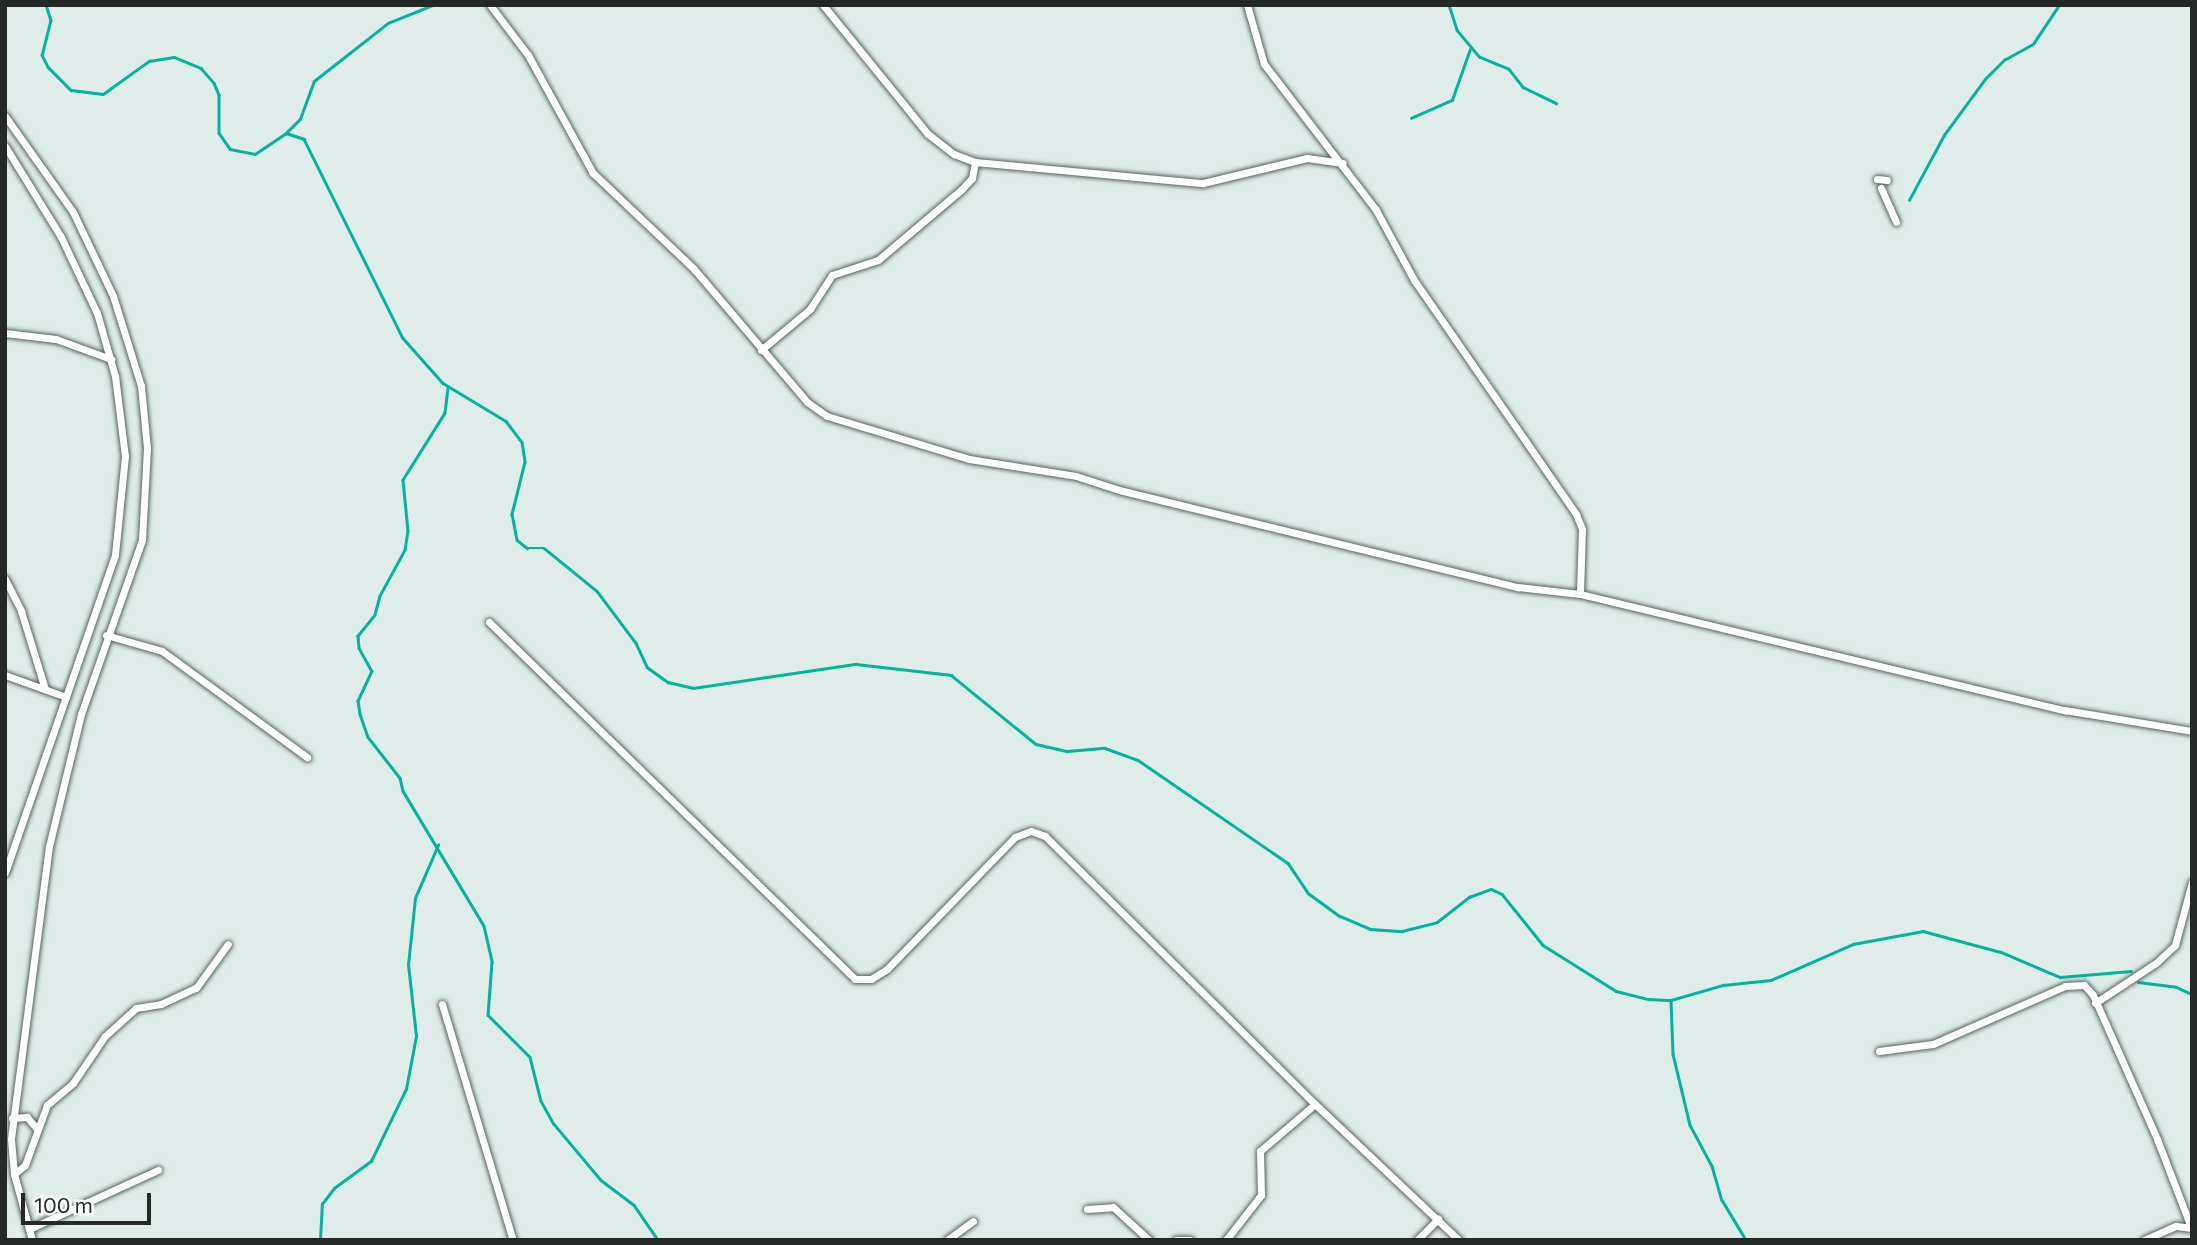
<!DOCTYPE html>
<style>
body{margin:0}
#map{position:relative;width:2197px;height:1245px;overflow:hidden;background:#dfece9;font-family:Commissioner,sans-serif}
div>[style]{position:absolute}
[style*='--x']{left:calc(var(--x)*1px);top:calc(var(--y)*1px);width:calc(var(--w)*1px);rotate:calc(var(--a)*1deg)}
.stream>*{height:2.5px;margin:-1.25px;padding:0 1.25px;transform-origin:1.25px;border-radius:1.25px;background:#00b49d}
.roads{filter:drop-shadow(0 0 2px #576360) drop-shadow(0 0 2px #576360)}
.street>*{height:7px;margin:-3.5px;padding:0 3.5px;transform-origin:3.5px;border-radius:3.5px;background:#fff}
span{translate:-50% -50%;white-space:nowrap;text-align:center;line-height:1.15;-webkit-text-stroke:7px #fff;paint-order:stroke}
.frame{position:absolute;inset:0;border:7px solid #242928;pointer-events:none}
.scale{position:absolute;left:21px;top:1193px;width:130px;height:32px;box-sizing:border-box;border:4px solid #242928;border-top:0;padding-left:9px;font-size:21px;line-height:24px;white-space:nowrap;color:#242928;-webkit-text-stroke:5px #fff;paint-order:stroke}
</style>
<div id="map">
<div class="stream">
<div style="--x:46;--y:5;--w:16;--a:72"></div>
<div style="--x:51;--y:20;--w:36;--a:104"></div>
<div style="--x:42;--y:55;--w:13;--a:63"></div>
<div style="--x:48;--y:67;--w:33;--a:45"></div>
<div style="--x:71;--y:90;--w:32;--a:7"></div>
<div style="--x:103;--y:94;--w:57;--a:-35.7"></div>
<div style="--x:149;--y:61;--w:25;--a:-9"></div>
<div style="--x:174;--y:57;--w:29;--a:22"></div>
<div style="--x:201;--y:68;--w:20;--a:49"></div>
<div style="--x:214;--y:83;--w:13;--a:67"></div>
<div style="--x:219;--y:95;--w:38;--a:90"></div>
<div style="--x:219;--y:133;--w:19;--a:55"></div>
<div style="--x:230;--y:149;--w:25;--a:11"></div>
<div style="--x:255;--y:154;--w:37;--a:-34"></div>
<div style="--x:286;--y:133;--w:19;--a:18"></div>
<div style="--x:304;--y:139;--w:222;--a:63.6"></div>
<div style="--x:403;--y:338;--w:60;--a:48.4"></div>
<div style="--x:443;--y:383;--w:74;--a:31.1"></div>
<div style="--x:506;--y:421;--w:26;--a:53"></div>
<div style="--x:522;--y:442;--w:20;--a:81"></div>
<div style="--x:525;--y:462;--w:54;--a:104"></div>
<div style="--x:512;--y:514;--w:26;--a:79"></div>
<div style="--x:517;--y:540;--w:13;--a:39"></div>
<div style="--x:527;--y:548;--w:17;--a:0"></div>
<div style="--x:544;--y:548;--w:68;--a:39.1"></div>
<div style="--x:597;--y:591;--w:65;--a:53.1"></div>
<div style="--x:636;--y:643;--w:26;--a:65"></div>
<div style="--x:647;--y:667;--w:26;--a:36"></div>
<div style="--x:668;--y:682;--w:26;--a:13"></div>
<div style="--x:693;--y:688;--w:165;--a:-8.4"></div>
<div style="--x:856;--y:664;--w:96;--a:6.6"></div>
<div style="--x:951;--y:675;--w:109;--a:39.1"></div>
<div style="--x:1036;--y:744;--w:32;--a:13"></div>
<div style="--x:1067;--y:751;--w:38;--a:-5"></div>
<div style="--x:1105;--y:748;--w:35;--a:20"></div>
<div style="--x:1138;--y:760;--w:182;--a:34.5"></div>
<div style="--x:1288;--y:863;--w:36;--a:56"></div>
<div style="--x:1308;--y:893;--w:39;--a:36"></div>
<div style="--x:1340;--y:916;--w:33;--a:23"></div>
<div style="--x:1370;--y:929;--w:32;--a:4"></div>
<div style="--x:1402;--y:931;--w:36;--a:-14"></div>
<div style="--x:1437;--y:922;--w:41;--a:-38"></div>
<div style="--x:1469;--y:897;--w:23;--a:-20"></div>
<div style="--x:1491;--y:889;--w:12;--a:24"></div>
<div style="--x:1502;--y:894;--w:65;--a:51.2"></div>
<div style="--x:1543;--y:945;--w:86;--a:32.2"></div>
<div style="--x:1616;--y:991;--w:34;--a:14"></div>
<div style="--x:1649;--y:999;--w:22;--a:3"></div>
<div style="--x:1671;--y:1000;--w:54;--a:-16.1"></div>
<div style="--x:1723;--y:985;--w:48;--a:-5.9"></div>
<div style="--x:1771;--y:980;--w:90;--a:-23.7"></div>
<div style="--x:1853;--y:944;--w:71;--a:-10.5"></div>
<div style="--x:1923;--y:931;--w:81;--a:15.1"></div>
<div style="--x:2001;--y:952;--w:64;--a:23"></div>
<div style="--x:2060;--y:977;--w:71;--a:-4.8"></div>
<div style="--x:1449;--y:5;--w:26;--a:72"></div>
<div style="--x:1457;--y:30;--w:35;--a:50"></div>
<div style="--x:1480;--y:57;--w:31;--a:22"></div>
<div style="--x:1509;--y:69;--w:23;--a:52"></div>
<div style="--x:1523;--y:87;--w:37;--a:26"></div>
<div style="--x:1411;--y:118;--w:45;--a:-23.7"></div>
<div style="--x:1452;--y:100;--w:54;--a:-70.6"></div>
<div style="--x:287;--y:132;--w:18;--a:-45"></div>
<div style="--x:300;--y:119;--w:40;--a:-69.8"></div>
<div style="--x:314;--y:81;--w:94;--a:-38.1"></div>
<div style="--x:388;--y:23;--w:48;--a:-21.8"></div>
<div style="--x:1909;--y:200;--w:74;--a:-61.7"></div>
<div style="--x:1944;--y:135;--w:69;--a:-53.8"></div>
<div style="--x:1985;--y:79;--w:27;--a:-45"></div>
<div style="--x:2004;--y:60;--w:33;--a:-29"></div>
<div style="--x:2033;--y:44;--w:47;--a:-56.3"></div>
<div style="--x:448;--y:388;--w:25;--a:97"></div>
<div style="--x:445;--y:413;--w:79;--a:122.1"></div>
<div style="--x:403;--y:480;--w:51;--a:84.4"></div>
<div style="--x:408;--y:531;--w:19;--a:99"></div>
<div style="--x:405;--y:550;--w:52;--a:118.5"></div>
<div style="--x:380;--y:596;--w:20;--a:105"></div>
<div style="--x:375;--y:615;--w:27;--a:129"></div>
<div style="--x:358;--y:636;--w:12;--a:85"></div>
<div style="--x:359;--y:648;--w:26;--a:61"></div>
<div style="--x:372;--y:671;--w:33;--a:115"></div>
<div style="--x:358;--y:701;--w:13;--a:81"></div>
<div style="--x:360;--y:714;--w:24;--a:71"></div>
<div style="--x:368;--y:737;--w:52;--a:52"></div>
<div style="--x:400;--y:778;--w:13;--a:77"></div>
<div style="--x:403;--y:791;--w:157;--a:59"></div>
<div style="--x:484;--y:926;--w:37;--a:77"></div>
<div style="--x:492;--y:962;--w:53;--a:94.3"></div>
<div style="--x:488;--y:1015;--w:59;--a:45"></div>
<div style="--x:530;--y:1057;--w:45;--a:76"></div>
<div style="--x:541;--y:1101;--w:26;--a:61"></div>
<div style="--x:554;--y:1124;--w:73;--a:50"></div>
<div style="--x:601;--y:1180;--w:41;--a:37.1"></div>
<div style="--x:634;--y:1205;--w:42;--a:55.6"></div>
<div style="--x:2138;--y:982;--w:38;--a:7"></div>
<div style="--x:2176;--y:987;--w:17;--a:24"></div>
<div style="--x:1671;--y:1001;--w:53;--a:87.8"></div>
<div style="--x:1673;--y:1054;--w:73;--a:76.5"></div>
<div style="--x:1690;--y:1125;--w:47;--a:61.8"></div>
<div style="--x:1712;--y:1166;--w:35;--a:74"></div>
<div style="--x:1722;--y:1200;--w:47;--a:59"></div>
<div style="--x:320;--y:1240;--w:36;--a:-87"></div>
<div style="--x:322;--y:1204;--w:20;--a:-53"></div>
<div style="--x:334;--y:1188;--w:46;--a:-36.1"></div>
<div style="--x:371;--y:1161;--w:80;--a:-64.1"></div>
<div style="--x:406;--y:1089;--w:54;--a:-79.3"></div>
<div style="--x:416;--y:1036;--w:71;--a:-96.4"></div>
<div style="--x:408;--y:965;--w:67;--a:-84"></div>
<div style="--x:415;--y:898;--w:58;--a:-66.5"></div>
</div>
<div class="roads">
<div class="street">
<div style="--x:490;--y:5;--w:63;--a:52.8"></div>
<div style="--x:528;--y:55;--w:135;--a:61.2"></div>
<div style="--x:593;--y:173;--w:139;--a:43.5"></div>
<div style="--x:694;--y:269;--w:175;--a:49.6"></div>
<div style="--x:807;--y:402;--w:24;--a:35"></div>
<div style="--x:827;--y:416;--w:148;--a:16.8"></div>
<div style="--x:969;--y:459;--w:108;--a:9"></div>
<div style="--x:1076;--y:476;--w:45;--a:18"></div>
<div style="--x:1119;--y:490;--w:411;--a:13.7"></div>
<div style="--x:1518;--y:587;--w:62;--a:6.4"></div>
<div style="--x:1580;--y:594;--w:499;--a:13.5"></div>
<div style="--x:2065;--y:710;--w:129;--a:9.4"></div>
<div style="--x:823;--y:5;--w:166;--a:50.9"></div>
<div style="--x:928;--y:134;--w:33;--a:38"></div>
<div style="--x:954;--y:154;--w:22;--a:21"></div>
<div style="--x:975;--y:162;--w:229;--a:5.3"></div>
<div style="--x:1203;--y:183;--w:107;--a:-13.5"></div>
<div style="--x:1307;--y:158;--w:36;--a:8"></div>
<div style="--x:1247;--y:5;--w:61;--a:73.9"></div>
<div style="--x:1264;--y:64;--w:184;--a:52.5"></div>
<div style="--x:1376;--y:210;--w:80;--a:61.5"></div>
<div style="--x:1414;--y:280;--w:285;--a:55.3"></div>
<div style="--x:1576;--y:514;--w:16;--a:68"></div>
<div style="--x:1582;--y:529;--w:65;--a:91.8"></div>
<div style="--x:5;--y:116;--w:118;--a:54.7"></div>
<div style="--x:73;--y:212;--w:93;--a:64.5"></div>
<div style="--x:113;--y:296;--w:94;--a:72.7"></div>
<div style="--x:141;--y:386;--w:62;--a:84.5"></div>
<div style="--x:147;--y:448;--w:92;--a:93.1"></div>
<div style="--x:142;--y:540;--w:184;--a:109.3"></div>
<div style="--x:81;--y:714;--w:136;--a:103.6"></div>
<div style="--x:49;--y:846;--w:295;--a:97.4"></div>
<div style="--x:11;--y:1139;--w:35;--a:85"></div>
<div style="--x:14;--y:1174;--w:68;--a:74.7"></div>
<div style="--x:5;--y:146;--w:107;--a:58.4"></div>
<div style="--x:61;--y:237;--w:84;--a:64.7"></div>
<div style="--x:97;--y:313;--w:66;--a:74.1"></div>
<div style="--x:115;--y:376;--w:81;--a:82.9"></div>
<div style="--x:125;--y:456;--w:100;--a:95.8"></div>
<div style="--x:115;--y:555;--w:336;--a:109.1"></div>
<div style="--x:1877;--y:179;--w:10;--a:6"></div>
<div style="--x:1881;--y:188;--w:37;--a:66"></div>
<div style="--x:5;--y:333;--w:51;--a:6.7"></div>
<div style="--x:56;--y:339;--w:59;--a:20"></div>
<div style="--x:761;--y:350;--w:64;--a:-39.9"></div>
<div style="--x:810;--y:309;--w:40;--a:-57.1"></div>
<div style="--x:832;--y:275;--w:48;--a:-18.1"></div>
<div style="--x:878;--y:260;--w:110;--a:-40.2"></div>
<div style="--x:962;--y:189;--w:15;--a:-48"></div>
<div style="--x:972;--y:178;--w:16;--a:-79"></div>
<div style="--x:5;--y:579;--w:36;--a:63"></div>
<div style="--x:21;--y:611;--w:82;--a:72.9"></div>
<div style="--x:489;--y:622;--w:511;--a:44.29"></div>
<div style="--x:855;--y:979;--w:16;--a:0"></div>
<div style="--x:871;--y:979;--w:19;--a:-32"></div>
<div style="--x:887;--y:969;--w:184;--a:-45.9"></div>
<div style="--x:1015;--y:837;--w:17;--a:-21"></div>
<div style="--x:1031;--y:831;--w:15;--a:20"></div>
<div style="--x:1045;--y:836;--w:380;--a:44.8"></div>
<div style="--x:1315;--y:1104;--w:198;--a:43.4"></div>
<div style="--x:106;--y:635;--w:58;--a:15.9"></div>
<div style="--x:162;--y:651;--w:180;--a:36.2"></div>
<div style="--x:5;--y:675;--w:65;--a:19.8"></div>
<div style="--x:2095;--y:1003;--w:73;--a:-33.3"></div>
<div style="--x:2156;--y:963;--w:26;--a:-43"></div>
<div style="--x:2175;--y:945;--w:65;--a:-74.9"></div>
<div style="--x:442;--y:1004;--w:246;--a:73.3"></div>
<div style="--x:1879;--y:1051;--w:54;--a:-7.4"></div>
<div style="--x:1933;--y:1044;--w:144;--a:-23.7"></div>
<div style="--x:2065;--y:986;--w:19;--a:-3"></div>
<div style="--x:2084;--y:985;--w:13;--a:48"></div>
<div style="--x:2093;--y:995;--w:158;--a:66"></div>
<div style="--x:2157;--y:1139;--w:94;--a:68.9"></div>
<div style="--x:12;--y:1118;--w:15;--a:-4"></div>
<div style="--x:27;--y:1117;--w:16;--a:50"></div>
<div style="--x:14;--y:1174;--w:14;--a:-39"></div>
<div style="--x:25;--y:1165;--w:64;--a:-69.9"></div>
<div style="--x:47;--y:1105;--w:34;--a:-40"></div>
<div style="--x:73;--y:1083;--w:57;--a:-55.8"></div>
<div style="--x:105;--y:1036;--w:42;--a:-42.1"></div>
<div style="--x:136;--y:1008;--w:25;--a:-9"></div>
<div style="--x:161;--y:1004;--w:38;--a:-25"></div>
<div style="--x:196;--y:988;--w:54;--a:-54"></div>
<div style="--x:1087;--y:1209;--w:26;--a:-4"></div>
<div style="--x:1113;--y:1207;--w:49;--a:42.5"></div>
<div style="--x:29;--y:1229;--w:142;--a:-24.6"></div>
<div style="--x:947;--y:1240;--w:32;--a:-36"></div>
<div style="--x:1176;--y:1240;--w:14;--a:0"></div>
<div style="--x:1226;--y:1240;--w:57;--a:-52.1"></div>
<div style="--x:1261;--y:1195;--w:44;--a:-91.3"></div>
<div style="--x:1260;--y:1151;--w:72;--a:-40.5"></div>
<div style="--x:1417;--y:1240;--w:30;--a:-45"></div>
<div style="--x:2144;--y:1240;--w:35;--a:-24"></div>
<div style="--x:2176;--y:1226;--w:16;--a:7"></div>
</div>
</div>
<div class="frame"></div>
<div class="scale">100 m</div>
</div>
